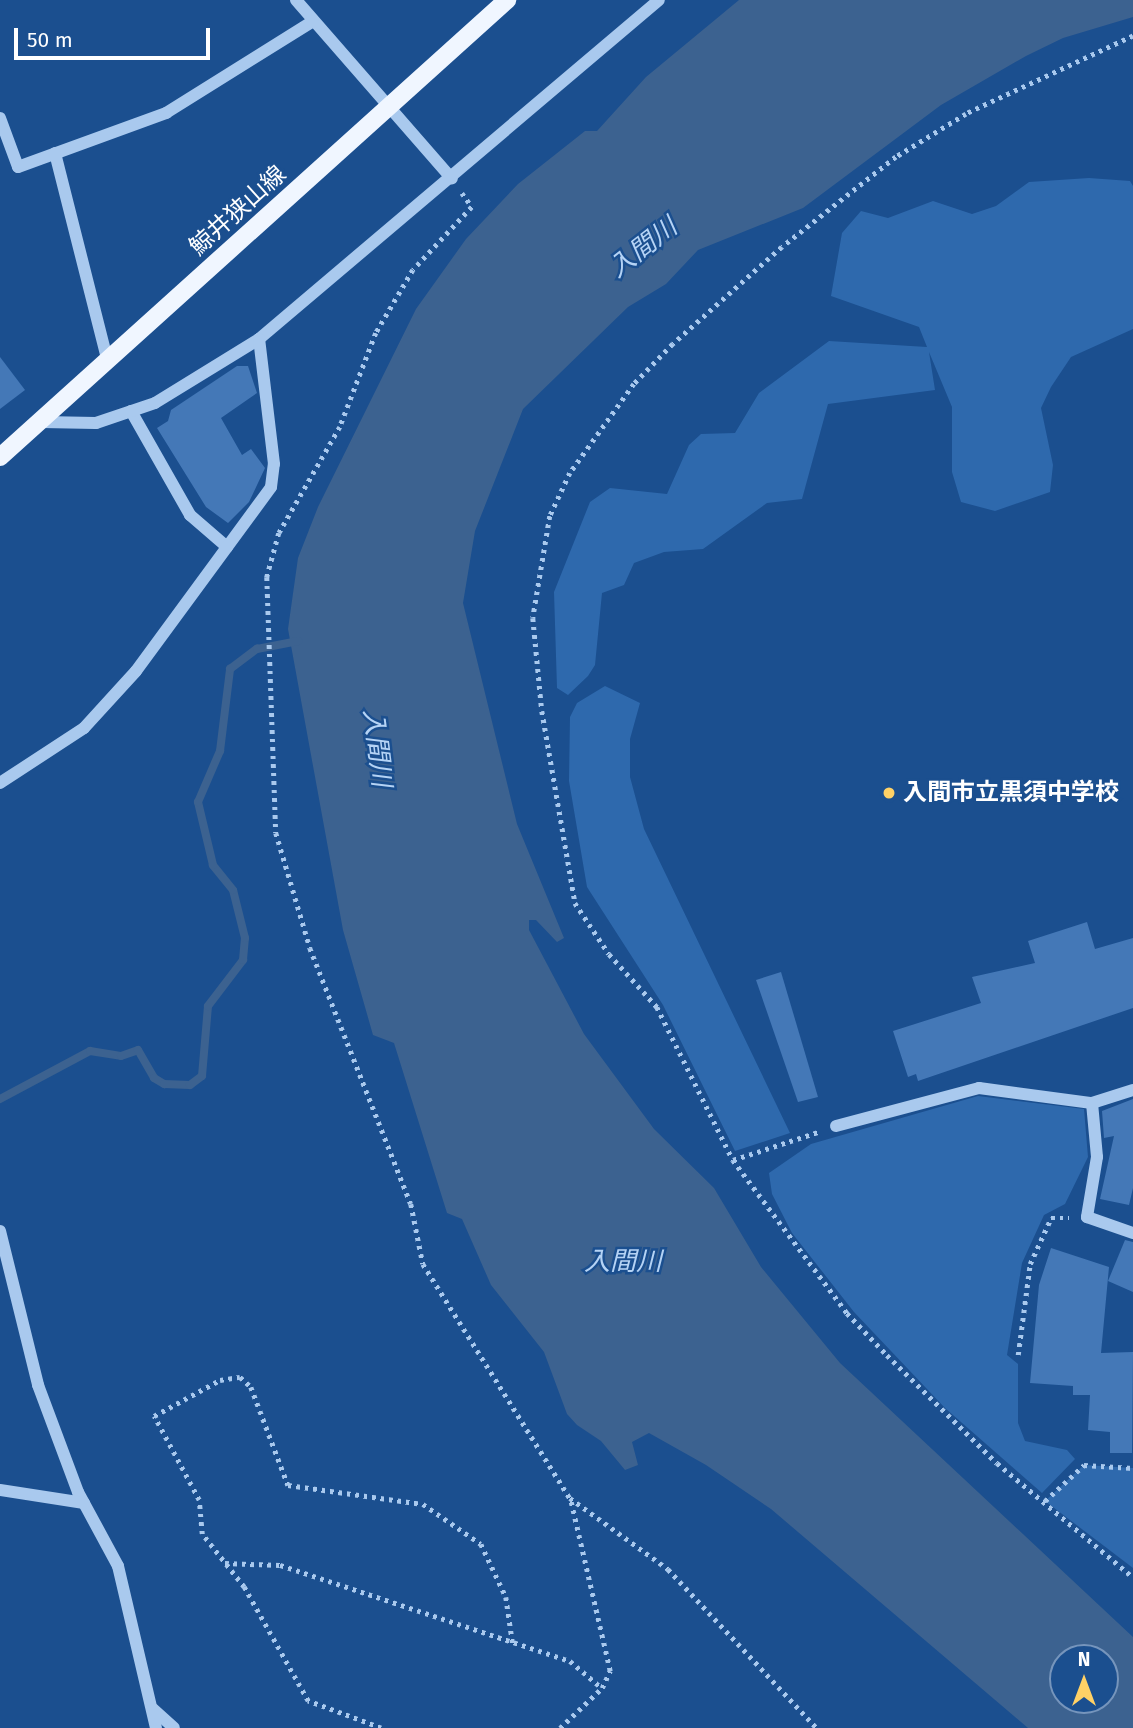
<!DOCTYPE html>
<meta charset="utf-8">
<style>
body{margin:0}
#map{position:relative;width:1133px;height:1728px;overflow:hidden;background:#1b4f8f;font-family:"Fira Sans","Noto Sans JP",sans-serif}
div>[style]{position:absolute}
[style*='--x']{left:calc(var(--x)*1px);top:calc(var(--y)*1px);width:calc(var(--w)*1px);rotate:calc(var(--a)*1deg)}
.green>*{inset:0;background:#2e69ad}
.water>*{inset:0;background:#3c6290}
.stream>*{height:8px;margin:-4px;padding:0 4px;transform-origin:4px;border-radius:4px;background:#3c6290}
.building>*{inset:0;background:#4478b7}
.path>*{height:4.5px;margin-top:-2.25px;transform-origin:0;background:repeating-linear-gradient(90deg,#a9c9ee 0 3.5px,transparent 0 8.5px)}
.minor>*{height:12px;margin:-6px;padding:0 6px;transform-origin:6px;border-radius:6px;background:#a9c9ee}
.major>*{height:18px;margin:-9px;padding:0 9px;transform-origin:9px;border-radius:9px;background:#f0f6ff}
.dots>*{width:19px;height:19px;translate:-50% -50%;box-sizing:border-box;border:4px solid #1b4f8f;border-radius:50%}
span{translate:-50% -50%;white-space:nowrap;text-align:center;line-height:1.15;-webkit-text-stroke:5px #1b4f8f;paint-order:stroke}
.street-label{font-size:24px;color:#fff}
.poi-label{font-size:24px;color:#fff;font-weight:700}
.left{translate:0 -50%;text-align:left}
.water-label{font-size:26px;color:#b5d3f5;font-style:italic}
.north{position:absolute;left:1049px;top:1644px;width:70px;height:70px;box-sizing:border-box;background:#1b4f8f;border:2px solid #7695bc;border-radius:50%;rotate:0deg;font-size:19px;font-weight:700;line-height:28px;text-align:center;color:#fff}
.north::after{content:'';display:block;margin:auto;width:24px;height:32px;background:#ffd166;clip-path:polygon(50% 0,100% 100%,50% 72%,0 100%)}
.scale{position:absolute;left:14px;top:28px;width:196px;height:32px;box-sizing:border-box;border:4px solid #fff;border-top:0;padding-left:9px;font-size:21px;line-height:24px;white-space:nowrap;color:#fff;-webkit-text-stroke:5px #1b4f8f;paint-order:stroke}
</style>
<div id="map">
<div class="green">
<div style="clip-path:polygon(1089px 178px,1130px 181px,1133px 186px,1133px 329px,1071px 357px,1051px 387px,1041px 408px,1053px 465px,1050px 492px,995px 511px,961px 502px,952px 472px,952px 407px,929px 352px,935px 390px,828px 404px,802px 499px,767px 503px,703px 549px,664px 552px,634px 563px,624px 585px,602px 593px,595px 665px,588px 676px,568px 695px,557px 688px,554px 592px,590px 502px,610px 488px,667px 494px,689px 445px,701px 434px,735px 433px,759px 393px,829px 341px,927px 347px,919px 327px,831px 296px,842px 233px,861px 211px,888px 218px,933px 201px,972px 214px,996px 206px,1029px 182px)"></div>
<div style="clip-path:polygon(605px 686px,640px 703px,630px 739px,630px 777px,644px 829px,790px 1133px,735px 1151px,663px 1005px,587px 887px,569px 781px,570px 717px,577px 703px)"></div>
<div style="clip-path:polygon(978px 1096px,1084px 1109px,1088px 1157px,1065px 1204px,1044px 1215px,1022px 1263px,1007px 1355px,1018px 1364px,1018px 1423px,1025px 1441px,1067px 1450px,1075px 1459px,1042px 1493px,945px 1408px,854px 1312px,792px 1233px,772px 1194px,769px 1173px,811px 1144px)"></div>
<div style="clip-path:polygon(1084px 1465px,1133px 1468px,1133px 1568px,1045px 1501px)"></div>
</div>
<div class="water">
<div style="clip-path:polygon(evenodd,739px 0,1133px 0,1133px 17px,1063px 38px,1026px 56px,941px 105px,803px 208px,698px 250px,666px 284px,628px 307px,523px 409px,475px 531px,463px 603px,517px 824px,564px 938px,557px 942px,536px 920px,529px 920px,529px 930px,584px 1034px,654px 1129px,714px 1188px,761px 1267px,840px 1363px,1133px 1637px,1133px 1728px,1028px 1728px,771px 1509px,706px 1465px,649px 1433px,632px 1442px,638px 1465px,625px 1470px,601px 1441px,577px 1425px,567px 1414px,544px 1352px,491px 1285px,462px 1219px,447px 1213px,394px 1043px,373px 1035px,343px 930px,288px 629px,298px 558px,318px 507px,416px 309px,466px 239px,518px 184px,585px 131px,597px 131px,646px 77px,739px 0,1063px 1658px,1105px 1658px,1105px 1700px,1063px 1700px,1063px 1658px)"></div>
</div>
<div class="stream">
<div style="--x:0;--y:1099;--w:102;--a:-28.1"></div>
<div style="--x:90;--y:1051;--w:31;--a:9"></div>
<div style="--x:121;--y:1056;--w:18;--a:-19"></div>
<div style="--x:138;--y:1050;--w:32;--a:60"></div>
<div style="--x:154;--y:1078;--w:12;--a:31"></div>
<div style="--x:164;--y:1084;--w:26;--a:2"></div>
<div style="--x:190;--y:1085;--w:15;--a:-37"></div>
<div style="--x:202;--y:1076;--w:70;--a:-85.1"></div>
<div style="--x:208;--y:1006;--w:58;--a:-52.7"></div>
<div style="--x:243;--y:960;--w:22;--a:-85"></div>
<div style="--x:245;--y:938;--w:49;--a:-104"></div>
<div style="--x:233;--y:890;--w:32;--a:-129"></div>
<div style="--x:213;--y:865;--w:65;--a:-103.4"></div>
<div style="--x:198;--y:802;--w:56;--a:-66.7"></div>
<div style="--x:220;--y:751;--w:83;--a:-83"></div>
<div style="--x:230;--y:669;--w:34;--a:-37"></div>
<div style="--x:257;--y:649;--w:42;--a:-11"></div>
</div>
<div class="building">
<div style="clip-path:polygon(0 357px,25px 390px,0 409px)"></div>
<div style="clip-path:polygon(237px 366px,248px 366px,257px 393px,221px 418px,242px 455px,251px 449px,265px 468px,249px 502px,228px 523px,206px 507px,157px 428px,168px 421px,171px 410px)"></div>
<div style="clip-path:polygon(1087px 922px,1095px 949px,1133px 938px,1133px 1008px,918px 1081px,916px 1074px,908px 1077px,893px 1031px,981px 1003px,972px 977px,1035px 963px,1028px 941px)"></div>
<div style="clip-path:polygon(781px 972px,818px 1097px,798px 1102px,756px 980px)"></div>
<div style="clip-path:polygon(1133px 1099px,1133px 1188px,1129px 1205px,1100px 1199px,1114px 1136px,1104px 1138px,1102px 1111px)"></div>
<div style="clip-path:polygon(1125px 1240px,1133px 1242px,1133px 1292px,1108px 1281px)"></div>
<div style="clip-path:polygon(1051px 1248px,1109px 1267px,1101px 1353px,1133px 1352px,1132px 1453px,1110px 1453px,1110px 1432px,1088px 1430px,1090px 1395px,1073px 1395px,1073px 1386px,1030px 1383px,1039px 1285px)"></div>
</div>
<div class="path">
<div style="--x:1133;--y:36;--w:184;--a:155"></div>
<div style="--x:966;--y:114;--w:82;--a:148.4"></div>
<div style="--x:896;--y:157;--w:145;--a:141.7"></div>
<div style="--x:782;--y:247;--w:146;--a:138.3"></div>
<div style="--x:673;--y:344;--w:56;--a:134.3"></div>
<div style="--x:634;--y:384;--w:110;--a:125.7"></div>
<div style="--x:570;--y:473;--w:47;--a:114.9"></div>
<div style="--x:550;--y:516;--w:103;--a:99.5"></div>
<div style="--x:533;--y:618;--w:93;--a:84.5"></div>
<div style="--x:542;--y:711;--w:195;--a:80.2"></div>
<div style="--x:575;--y:903;--w:61;--a:56.3"></div>
<div style="--x:609;--y:954;--w:72;--a:47.8"></div>
<div style="--x:657;--y:1007;--w:171;--a:63.6"></div>
<div style="--x:733;--y:1160;--w:191;--a:53.3"></div>
<div style="--x:847;--y:1313;--w:58;--a:46.4"></div>
<div style="--x:887;--y:1355;--w:154;--a:44.5"></div>
<div style="--x:997;--y:1463;--w:177;--a:40"></div>
<div style="--x:462;--y:193;--w:17;--a:54"></div>
<div style="--x:472;--y:207;--w:86;--a:133.1"></div>
<div style="--x:413;--y:270;--w:73;--a:120.4"></div>
<div style="--x:376;--y:333;--w:101;--a:111"></div>
<div style="--x:340;--y:427;--w:122;--a:119.9"></div>
<div style="--x:279;--y:533;--w:46;--a:105.3"></div>
<div style="--x:267;--y:577;--w:256;--a:88"></div>
<div style="--x:276;--y:833;--w:120;--a:73.5"></div>
<div style="--x:310;--y:948;--w:275;--a:68.5"></div>
<div style="--x:411;--y:1204;--w:61;--a:78.7"></div>
<div style="--x:423;--y:1264;--w:276;--a:57.9"></div>
<div style="--x:570;--y:1498;--w:121;--a:35.9"></div>
<div style="--x:668;--y:1569;--w:218;--a:46.9"></div>
<div style="--x:733;--y:1160;--w:89;--a:-18.2"></div>
<div style="--x:1018;--y:1355;--w:92;--a:-82.5"></div>
<div style="--x:1030;--y:1264;--w:51;--a:-65.5"></div>
<div style="--x:1051;--y:1218;--w:18;--a:0"></div>
<div style="--x:1045;--y:1501;--w:53;--a:-42.7"></div>
<div style="--x:1084;--y:1465;--w:49;--a:3.5"></div>
<div style="--x:225;--y:1563;--w:55;--a:2.1"></div>
<div style="--x:280;--y:1565;--w:305;--a:18.3"></div>
<div style="--x:570;--y:1661;--w:42;--a:40.2"></div>
<div style="--x:381;--y:1728;--w:78;--a:-159.7"></div>
<div style="--x:308;--y:1701;--w:131;--a:-119.3"></div>
<div style="--x:244;--y:1587;--w:68;--a:-128.4"></div>
<div style="--x:202;--y:1534;--w:34;--a:-95"></div>
<div style="--x:199;--y:1500;--w:95;--a:-118.2"></div>
<div style="--x:154;--y:1416;--w:75;--a:-28.6"></div>
<div style="--x:220;--y:1380;--w:20;--a:-9"></div>
<div style="--x:240;--y:1377;--w:15;--a:42"></div>
<div style="--x:251;--y:1387;--w:105;--a:69.3"></div>
<div style="--x:288;--y:1485;--w:136;--a:8"></div>
<div style="--x:423;--y:1504;--w:70;--a:34.6"></div>
<div style="--x:481;--y:1544;--w:59;--a:64.7"></div>
<div style="--x:506;--y:1597;--w:49;--a:81.7"></div>
<div style="--x:560;--y:1728;--w:58;--a:-43.6"></div>
<div style="--x:602;--y:1688;--w:19;--a:-65"></div>
<div style="--x:610;--y:1671;--w:178;--a:-103"></div>
</div>
<div class="minor">
<div style="--x:296;--y:0;--w:237;--a:48.9"></div>
<div style="--x:0;--y:118;--w:52;--a:69.8"></div>
<div style="--x:18;--y:167;--w:158;--a:-20"></div>
<div style="--x:166;--y:113;--w:173;--a:-32"></div>
<div style="--x:55;--y:153;--w:216;--a:75.8"></div>
<div style="--x:131;--y:411;--w:120;--a:60.4"></div>
<div style="--x:190;--y:515;--w:49;--a:40.9"></div>
<div style="--x:42;--y:422;--w:54;--a:1.1"></div>
<div style="--x:96;--y:423;--w:62;--a:-18.7"></div>
<div style="--x:155;--y:403;--w:122;--a:-31.6"></div>
<div style="--x:259;--y:339;--w:524;--a:-40.28"></div>
<div style="--x:0;--y:783;--w:100;--a:-33.2"></div>
<div style="--x:84;--y:728;--w:77;--a:-47.6"></div>
<div style="--x:136;--y:671;--w:228;--a:-53.7"></div>
<div style="--x:271;--y:487;--w:23;--a:-83"></div>
<div style="--x:274;--y:464;--w:126;--a:-96.8"></div>
<div style="--x:1092;--y:1103;--w:54;--a:84.7"></div>
<div style="--x:1097;--y:1157;--w:61;--a:99.5"></div>
<div style="--x:1087;--y:1217;--w:49;--a:19.2"></div>
<div style="--x:836;--y:1126;--w:148;--a:-14.9"></div>
<div style="--x:979;--y:1088;--w:114;--a:7.6"></div>
<div style="--x:1092;--y:1103;--w:43;--a:-17.6"></div>
<div style="--x:0;--y:1231;--w:159;--a:76.1"></div>
<div style="--x:38;--y:1385;--w:114;--a:69.5"></div>
<div style="--x:78;--y:1492;--w:84;--a:61.6"></div>
<div style="--x:118;--y:1566;--w:166;--a:76.8"></div>
<div style="--x:0;--y:1490;--w:85;--a:8.8"></div>
<div style="--x:153;--y:1709;--w:28;--a:42"></div>
</div>
<div class="major">
<div style="--x:0;--y:457;--w:683;--a:-42.03"></div>
</div>
<div class="dots">
<div style="left:889px;top:793px;background:#ffd166"></div>
</div>
<div class="street-label">
<span style="left:238px;top:211px;rotate:-42deg">鯨井狭山線</span>
</div>
<div class="poi-label">
<span class="left" style="left:903px;top:793px">入間市立黒須中学校</span>
</div>
<div class="water-label">
<span style="left:643px;top:248px;rotate:-38deg">入間川</span>
<span style="left:377px;top:748px;rotate:83deg">入間川</span>
<span style="left:623px;top:1262px">入間川</span>
</div>
<div class="north">N</div>
<div class="scale">50 m</div>
</div>
